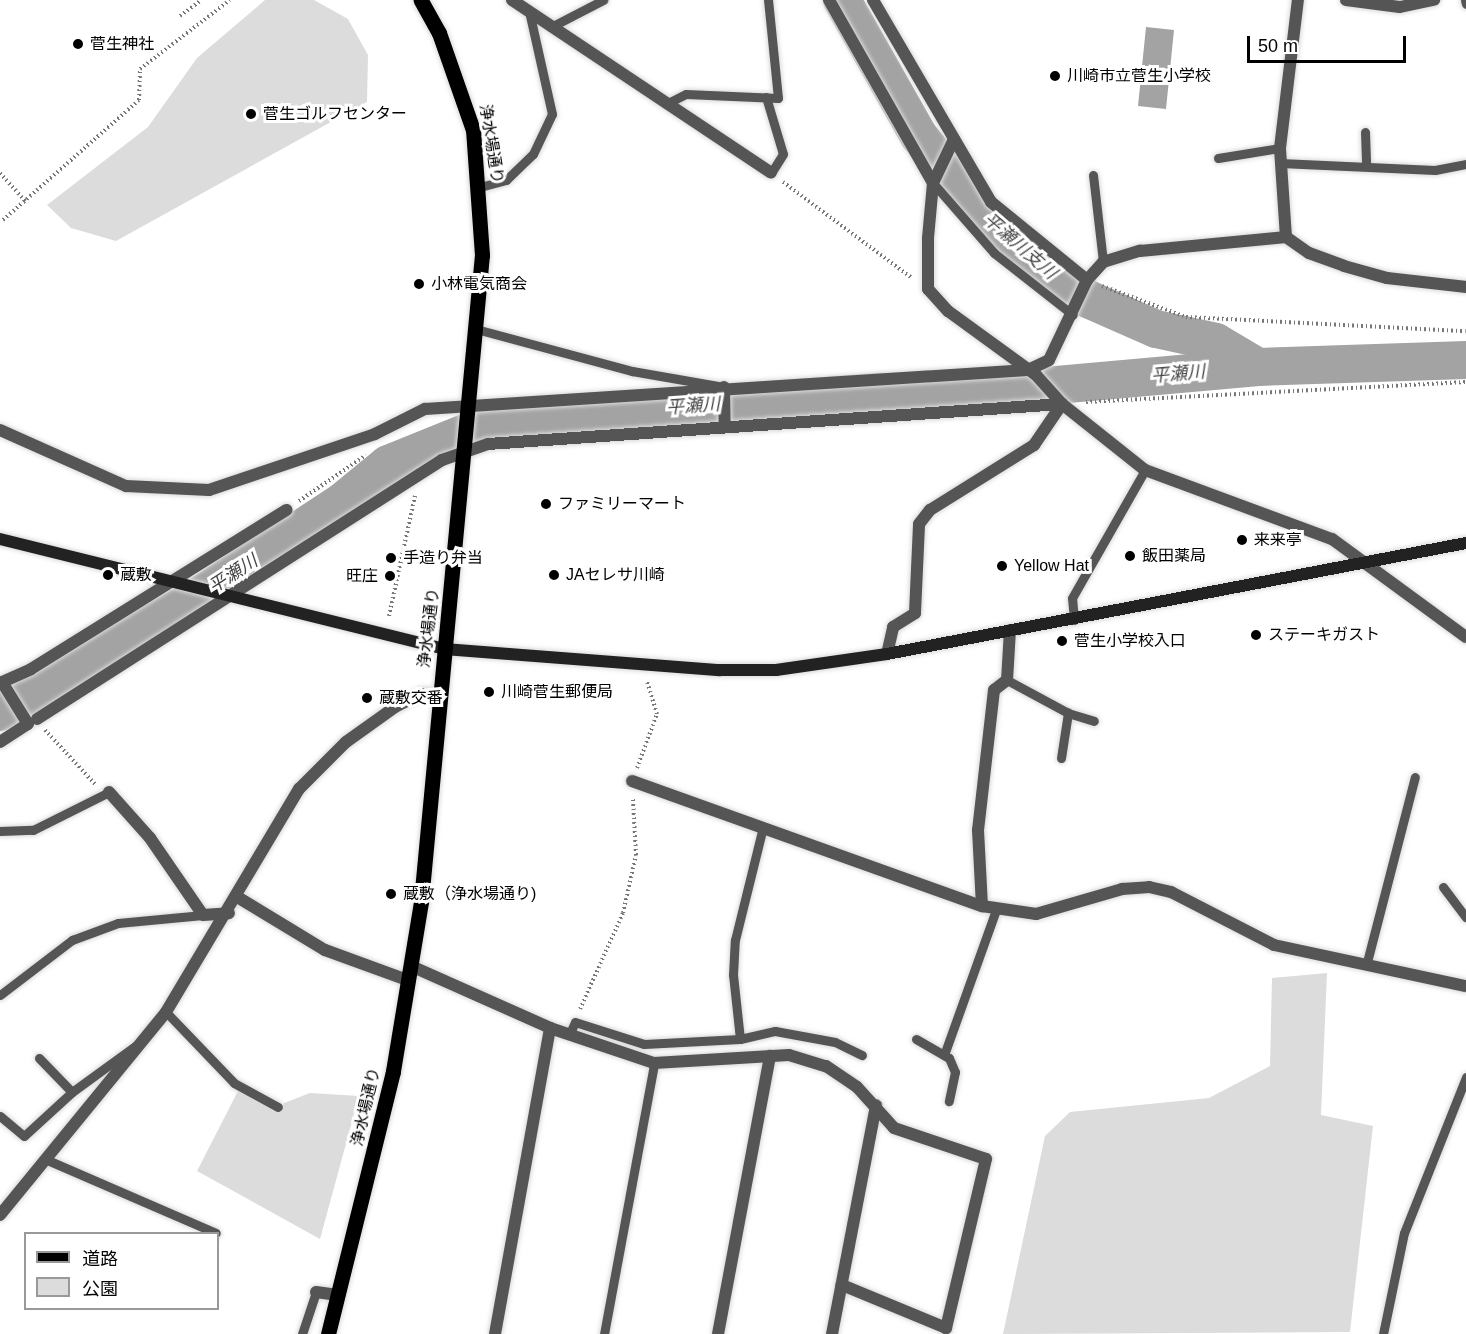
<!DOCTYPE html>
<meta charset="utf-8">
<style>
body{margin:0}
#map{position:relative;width:1466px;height:1334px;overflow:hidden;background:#fff;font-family:Arial,"Noto Sans JP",sans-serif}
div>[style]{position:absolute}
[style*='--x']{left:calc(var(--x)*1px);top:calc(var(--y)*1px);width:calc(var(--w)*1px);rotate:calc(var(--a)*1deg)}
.green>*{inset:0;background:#dcdcdc}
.water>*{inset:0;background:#a3a3a3}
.river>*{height:38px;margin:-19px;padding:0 19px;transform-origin:19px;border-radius:19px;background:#a3a3a3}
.path>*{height:4px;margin-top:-2px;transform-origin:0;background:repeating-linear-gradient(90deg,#777 0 1.5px,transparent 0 4.5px)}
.roads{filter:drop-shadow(0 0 2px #dbdbdb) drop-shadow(0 0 2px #dbdbdb)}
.lane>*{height:9px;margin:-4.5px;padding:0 4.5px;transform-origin:4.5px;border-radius:4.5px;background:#555}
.street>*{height:12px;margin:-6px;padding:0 6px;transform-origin:6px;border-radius:6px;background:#555}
.secondary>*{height:12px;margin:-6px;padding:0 6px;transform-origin:6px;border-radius:6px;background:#222}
.primary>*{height:15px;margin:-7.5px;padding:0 7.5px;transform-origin:7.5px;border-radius:7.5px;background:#000}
.dots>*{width:16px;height:16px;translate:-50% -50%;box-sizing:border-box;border:3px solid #fff;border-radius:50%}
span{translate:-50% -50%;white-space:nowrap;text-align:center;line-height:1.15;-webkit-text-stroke:6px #fff;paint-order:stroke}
.poi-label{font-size:16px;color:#000}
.left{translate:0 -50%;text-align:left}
.right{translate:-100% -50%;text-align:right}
.street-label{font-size:16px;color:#000}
.water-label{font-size:18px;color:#444;font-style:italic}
.legend{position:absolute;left:24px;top:1232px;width:195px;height:78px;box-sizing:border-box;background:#fff;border:2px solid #999;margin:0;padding:8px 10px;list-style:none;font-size:18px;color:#000}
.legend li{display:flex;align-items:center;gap:12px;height:30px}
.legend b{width:30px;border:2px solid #999}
.scale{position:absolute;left:1247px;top:36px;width:159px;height:27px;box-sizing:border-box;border:3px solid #000;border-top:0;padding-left:8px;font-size:18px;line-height:21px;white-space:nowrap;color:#000;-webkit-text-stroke:4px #fff;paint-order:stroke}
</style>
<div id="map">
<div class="green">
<div style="clip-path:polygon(265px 0,314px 0,348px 19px,368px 55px,367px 102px,116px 241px,71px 228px,47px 205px,148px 127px,197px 58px)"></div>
<div style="clip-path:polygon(1327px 973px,1321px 1115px,1373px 1126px,1350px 1332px,1003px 1334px,1045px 1136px,1070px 1112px,1209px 1098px,1270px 1066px,1272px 978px)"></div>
<div style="clip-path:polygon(238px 1091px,278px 1112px,284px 1103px,310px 1093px,359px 1096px,320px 1239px,197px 1171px)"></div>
</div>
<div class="water">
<div style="clip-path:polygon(1146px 27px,1174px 30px,1166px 109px,1138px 106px)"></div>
</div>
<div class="river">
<div style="--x:842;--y:0;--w:156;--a:60.5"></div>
<div style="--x:919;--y:136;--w:120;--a:50.7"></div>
<div style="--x:995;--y:229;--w:116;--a:37"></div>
<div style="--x:1088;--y:299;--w:74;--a:23.8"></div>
<div style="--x:1156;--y:329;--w:61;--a:12.2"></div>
<div style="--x:1216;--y:342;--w:49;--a:30.8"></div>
<div style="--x:0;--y:712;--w:228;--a:-30.3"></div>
<div style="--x:197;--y:597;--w:175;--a:-33.3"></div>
<div style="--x:343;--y:501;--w:58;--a:-39.4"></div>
<div style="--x:388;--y:464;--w:118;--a:-22"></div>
<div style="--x:497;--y:420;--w:386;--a:-4.2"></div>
<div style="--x:882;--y:392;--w:129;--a:-1.3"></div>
<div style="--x:1011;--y:389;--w:248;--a:-5.1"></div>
<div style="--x:1258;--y:367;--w:208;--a:-1.9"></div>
</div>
<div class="path">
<div style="--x:180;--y:16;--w:26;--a:-37"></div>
<div style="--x:0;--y:173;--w:38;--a:48"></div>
<div style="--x:783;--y:182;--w:161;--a:36.7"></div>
<div style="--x:3;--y:220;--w:181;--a:-41.4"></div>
<div style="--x:139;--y:100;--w:31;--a:-88"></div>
<div style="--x:140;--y:69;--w:113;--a:-37.5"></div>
<div style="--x:1102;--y:286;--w:90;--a:20.3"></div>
<div style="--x:1186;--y:317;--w:280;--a:2.9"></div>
<div style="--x:1086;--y:402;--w:381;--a:-3"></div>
<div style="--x:299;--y:501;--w:81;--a:-34.5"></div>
<div style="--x:406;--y:551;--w:25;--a:7"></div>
<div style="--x:389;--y:616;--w:123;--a:-77.8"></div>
<div style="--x:45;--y:730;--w:74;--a:47.2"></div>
<div style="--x:637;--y:768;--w:58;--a:-69.7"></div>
<div style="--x:657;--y:714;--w:34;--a:-107"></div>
<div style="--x:580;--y:1009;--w:105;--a:-65.9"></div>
<div style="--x:623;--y:913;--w:59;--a:-77.4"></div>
<div style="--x:636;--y:855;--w:56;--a:-93.1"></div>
</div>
<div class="roads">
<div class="lane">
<div style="--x:1465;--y:0;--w:4;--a:76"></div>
<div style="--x:551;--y:27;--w:59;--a:-27.4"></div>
<div style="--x:766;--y:97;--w:59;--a:73.4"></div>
<div style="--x:783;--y:154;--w:22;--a:122"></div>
<div style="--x:666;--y:104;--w:22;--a:-27"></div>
<div style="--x:686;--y:94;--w:92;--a:2.5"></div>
<div style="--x:778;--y:98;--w:99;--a:-95.8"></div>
<div style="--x:1365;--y:132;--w:32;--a:88"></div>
<div style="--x:1218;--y:158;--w:63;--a:-9.2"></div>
<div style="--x:1280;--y:163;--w:155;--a:2.6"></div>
<div style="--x:1435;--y:170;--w:32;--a:-11"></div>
<div style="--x:1093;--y:175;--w:88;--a:83.4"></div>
<div style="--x:933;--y:183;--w:93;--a:48.9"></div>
<div style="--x:994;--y:253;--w:100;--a:38.1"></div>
<div style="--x:480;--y:187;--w:27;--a:-15"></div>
<div style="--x:506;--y:180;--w:37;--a:-44"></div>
<div style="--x:533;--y:154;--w:44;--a:-64.6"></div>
<div style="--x:552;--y:114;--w:106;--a:-102.6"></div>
<div style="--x:476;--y:329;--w:162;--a:15.1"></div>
<div style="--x:632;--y:371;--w:93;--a:9.9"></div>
<div style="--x:1074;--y:620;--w:22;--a:-95"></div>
<div style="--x:1072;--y:598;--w:147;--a:-60.3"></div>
<div style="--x:1007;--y:680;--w:69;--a:28.4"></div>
<div style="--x:1068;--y:713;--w:27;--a:17"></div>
<div style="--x:1061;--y:758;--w:46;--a:-81.2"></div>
<div style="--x:0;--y:831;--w:33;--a:-2"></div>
<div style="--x:33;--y:830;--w:85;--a:-26.6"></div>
<div style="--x:1443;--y:887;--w:38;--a:53"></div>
<div style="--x:1367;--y:962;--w:191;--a:-75.5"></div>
<div style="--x:0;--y:995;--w:91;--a:-37.4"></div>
<div style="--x:72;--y:940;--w:49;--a:-20.3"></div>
<div style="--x:118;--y:923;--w:85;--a:-5.4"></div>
<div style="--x:166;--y:1012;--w:98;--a:46.2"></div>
<div style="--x:234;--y:1083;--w:50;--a:28.6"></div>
<div style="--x:569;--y:1035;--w:14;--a:-65"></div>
<div style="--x:575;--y:1022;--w:72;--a:17.7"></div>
<div style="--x:644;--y:1044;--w:96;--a:-3"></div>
<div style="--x:740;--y:1039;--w:36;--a:-13"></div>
<div style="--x:775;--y:1031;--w:61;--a:10.4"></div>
<div style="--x:835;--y:1042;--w:30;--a:26"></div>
<div style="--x:740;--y:1039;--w:64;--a:-96.2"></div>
<div style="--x:733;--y:975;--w:35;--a:-87"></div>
<div style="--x:735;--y:940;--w:116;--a:-76.1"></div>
<div style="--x:916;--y:1039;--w:38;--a:30"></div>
<div style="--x:949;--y:1058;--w:15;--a:67"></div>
<div style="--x:955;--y:1072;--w:30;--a:102"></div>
<div style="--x:944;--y:1055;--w:154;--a:-70.3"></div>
<div style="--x:39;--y:1058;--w:47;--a:45.9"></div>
<div style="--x:0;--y:1116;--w:31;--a:40"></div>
<div style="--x:24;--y:1136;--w:65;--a:-42.5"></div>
<div style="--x:72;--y:1092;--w:78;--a:-36.1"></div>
<div style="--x:45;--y:1159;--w:186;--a:23.4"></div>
<div style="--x:302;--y:1334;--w:44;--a:-71.6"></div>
<div style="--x:604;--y:1334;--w:276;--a:-79.5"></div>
<div style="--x:1383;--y:1334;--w:103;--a:-78.3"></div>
<div style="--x:1404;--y:1233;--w:168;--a:-68.3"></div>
</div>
<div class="street">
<div style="--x:512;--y:0;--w:311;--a:33.7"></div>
<div style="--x:829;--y:0;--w:210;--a:60.4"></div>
<div style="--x:873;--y:0;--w:234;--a:59.7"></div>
<div style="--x:991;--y:202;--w:124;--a:39.1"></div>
<div style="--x:1346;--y:0;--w:54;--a:7.4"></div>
<div style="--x:1400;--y:7;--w:35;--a:-12"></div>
<div style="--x:954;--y:139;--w:49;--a:115.5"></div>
<div style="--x:933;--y:183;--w:55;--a:95.2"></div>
<div style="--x:928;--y:238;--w:51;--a:90"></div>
<div style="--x:928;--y:289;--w:30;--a:48"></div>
<div style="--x:948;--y:311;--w:109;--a:36"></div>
<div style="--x:1036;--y:375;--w:39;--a:48"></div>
<div style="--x:1062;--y:404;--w:106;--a:38.5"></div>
<div style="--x:1145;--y:470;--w:199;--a:20.3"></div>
<div style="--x:1332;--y:539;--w:166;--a:36.2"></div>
<div style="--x:1286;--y:237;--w:89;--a:-93.9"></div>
<div style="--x:1280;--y:148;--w:149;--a:-83.1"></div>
<div style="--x:724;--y:387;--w:39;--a:89"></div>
<div style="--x:0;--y:430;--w:138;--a:24"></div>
<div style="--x:126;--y:486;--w:83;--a:2.8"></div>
<div style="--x:209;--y:490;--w:175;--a:-18.6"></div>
<div style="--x:375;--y:434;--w:56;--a:-26.6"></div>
<div style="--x:425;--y:409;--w:604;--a:-3.7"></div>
<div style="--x:1028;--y:370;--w:23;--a:-25"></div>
<div style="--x:1049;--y:360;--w:89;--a:-64.6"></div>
<div style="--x:1087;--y:280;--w:24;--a:-48"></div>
<div style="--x:1103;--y:262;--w:39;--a:-17"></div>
<div style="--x:1140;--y:251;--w:147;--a:-5.5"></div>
<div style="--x:1286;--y:237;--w:28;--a:35"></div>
<div style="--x:1309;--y:253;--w:37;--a:20"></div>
<div style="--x:1344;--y:266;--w:45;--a:15.6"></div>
<div style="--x:1387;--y:278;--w:80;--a:6.5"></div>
<div style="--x:1010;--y:630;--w:50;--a:93.4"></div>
<div style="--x:1007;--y:680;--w:16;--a:142"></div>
<div style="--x:994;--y:690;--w:141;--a:96.5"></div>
<div style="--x:978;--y:830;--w:76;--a:87"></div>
<div style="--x:982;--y:906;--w:55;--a:8.4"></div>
<div style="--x:1036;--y:914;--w:90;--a:-16.2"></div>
<div style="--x:1122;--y:889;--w:27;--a:-4"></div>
<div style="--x:1149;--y:887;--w:23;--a:13"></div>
<div style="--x:1171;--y:892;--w:116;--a:27.2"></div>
<div style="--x:1274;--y:945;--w:196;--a:12.1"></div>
<div style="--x:887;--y:654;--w:28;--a:-77"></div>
<div style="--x:893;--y:627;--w:26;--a:-32"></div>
<div style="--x:915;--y:613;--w:89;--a:-87.4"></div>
<div style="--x:919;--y:524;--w:18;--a:-52"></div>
<div style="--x:930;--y:510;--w:123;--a:-32"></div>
<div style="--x:1034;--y:445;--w:50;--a:-55.7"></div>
<div style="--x:0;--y:683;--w:34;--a:-24"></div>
<div style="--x:31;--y:669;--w:301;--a:-31.9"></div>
<div style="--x:37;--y:719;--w:481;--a:-32.6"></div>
<div style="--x:442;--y:460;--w:49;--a:-19.2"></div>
<div style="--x:488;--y:444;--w:575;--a:-3.99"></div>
<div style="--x:0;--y:742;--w:33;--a:-33"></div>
<div style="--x:28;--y:724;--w:49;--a:-121.8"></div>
<div style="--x:632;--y:781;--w:372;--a:19.7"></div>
<div style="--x:109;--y:792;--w:62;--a:48.3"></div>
<div style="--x:150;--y:838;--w:93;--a:55.5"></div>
<div style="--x:203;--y:915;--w:26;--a:-4"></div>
<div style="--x:239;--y:898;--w:100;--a:31.2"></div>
<div style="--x:325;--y:950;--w:90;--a:20"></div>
<div style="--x:411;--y:966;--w:152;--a:24"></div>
<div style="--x:0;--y:1215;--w:262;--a:-50.7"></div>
<div style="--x:166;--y:1012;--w:260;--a:-59.2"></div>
<div style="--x:299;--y:789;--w:66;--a:-45"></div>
<div style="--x:346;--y:742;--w:60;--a:-35.5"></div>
<div style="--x:395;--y:707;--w:29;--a:-27"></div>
<div style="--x:421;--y:694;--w:19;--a:0"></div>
<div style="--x:316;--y:1292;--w:22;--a:8"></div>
<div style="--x:495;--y:1334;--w:311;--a:-79.8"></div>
<div style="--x:550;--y:1028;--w:110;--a:18.6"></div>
<div style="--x:654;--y:1063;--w:135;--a:-3.4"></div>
<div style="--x:789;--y:1055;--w:39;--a:17"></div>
<div style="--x:826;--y:1066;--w:37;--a:34"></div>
<div style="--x:857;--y:1087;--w:55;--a:47.9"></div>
<div style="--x:894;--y:1128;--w:97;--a:18.6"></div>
<div style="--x:986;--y:1159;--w:174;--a:103.3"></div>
<div style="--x:946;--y:1328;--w:113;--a:-157.5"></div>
<div style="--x:718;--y:1334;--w:283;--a:-79.4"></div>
<div style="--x:832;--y:1334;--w:233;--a:-79.1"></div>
</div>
<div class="secondary">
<div style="--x:0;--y:539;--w:457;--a:13.9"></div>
<div style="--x:444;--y:649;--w:277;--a:4.4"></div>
<div style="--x:720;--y:670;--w:56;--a:0"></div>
<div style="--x:776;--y:670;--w:112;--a:-8.2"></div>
<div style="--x:887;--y:654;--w:590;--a:-10.85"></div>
</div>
<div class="primary">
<div style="--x:328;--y:1334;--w:271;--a:-76.1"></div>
<div style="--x:393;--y:1071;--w:172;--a:-80.6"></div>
<div style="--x:421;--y:901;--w:649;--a:-84.61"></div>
<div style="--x:482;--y:255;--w:125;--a:-94.1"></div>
<div style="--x:473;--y:130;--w:103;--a:-109.3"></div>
<div style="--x:439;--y:33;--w:38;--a:-119"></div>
</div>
</div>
<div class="dots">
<div style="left:78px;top:44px;background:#000"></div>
<div style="left:1055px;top:76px;background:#000"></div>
<div style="left:251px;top:114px;background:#000"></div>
<div style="left:419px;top:284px;background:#000"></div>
<div style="left:546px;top:504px;background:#000"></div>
<div style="left:1242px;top:540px;background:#000"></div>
<div style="left:1130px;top:556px;background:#000"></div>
<div style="left:391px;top:558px;background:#000"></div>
<div style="left:1002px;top:566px;background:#000"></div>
<div style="left:108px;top:575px;background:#000"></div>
<div style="left:554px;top:575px;background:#000"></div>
<div style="left:390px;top:576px;background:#000"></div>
<div style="left:1256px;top:635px;background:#000"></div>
<div style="left:1062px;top:641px;background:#000"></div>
<div style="left:489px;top:692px;background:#000"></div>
<div style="left:367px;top:698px;background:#000"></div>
<div style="left:391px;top:894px;background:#000"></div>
</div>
<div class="poi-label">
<span class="left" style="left:90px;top:44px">菅生神社</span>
<span class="left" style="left:1067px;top:76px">川崎市立菅生小学校</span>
<span class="left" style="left:263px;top:114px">菅生ゴルフセンター</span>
<span class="left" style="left:431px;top:284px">小林電気商会</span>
<span class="left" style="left:558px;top:504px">ファミリーマート</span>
<span class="left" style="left:1254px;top:540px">来来亭</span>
<span class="left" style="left:1142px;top:556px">飯田薬局</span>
<span class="left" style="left:403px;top:558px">手造り弁当</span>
<span class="left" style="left:1014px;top:566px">Yellow Hat</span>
<span class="left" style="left:120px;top:575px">蔵敷</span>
<span class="left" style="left:566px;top:575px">JAセレサ川崎</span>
<span class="right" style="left:378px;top:576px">旺庄</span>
<span class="left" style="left:1268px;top:635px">ステーキガスト</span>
<span class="left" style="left:1074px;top:641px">菅生小学校入口</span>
<span class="left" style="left:501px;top:692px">川崎菅生郵便局</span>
<span class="left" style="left:379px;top:698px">蔵敷交番</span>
<span class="left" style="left:403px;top:894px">蔵敷（浄水場通り)</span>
</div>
<div class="street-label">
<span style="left:491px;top:144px;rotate:81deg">浄水場通り</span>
<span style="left:429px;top:628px;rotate:-83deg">浄水場通り</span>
<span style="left:366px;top:1107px;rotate:-77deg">浄水場通り</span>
</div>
<div class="water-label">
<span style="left:1020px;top:246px;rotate:41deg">平瀬川支川</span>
<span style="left:1178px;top:374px;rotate:-5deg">平瀬川</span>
<span style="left:693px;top:406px;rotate:-4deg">平瀬川</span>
<span style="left:233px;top:574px;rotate:-33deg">平瀬川</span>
</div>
<ul class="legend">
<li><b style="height:8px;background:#000"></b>道路</li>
<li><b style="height:16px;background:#dcdcdc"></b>公園</li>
</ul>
<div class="scale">50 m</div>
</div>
